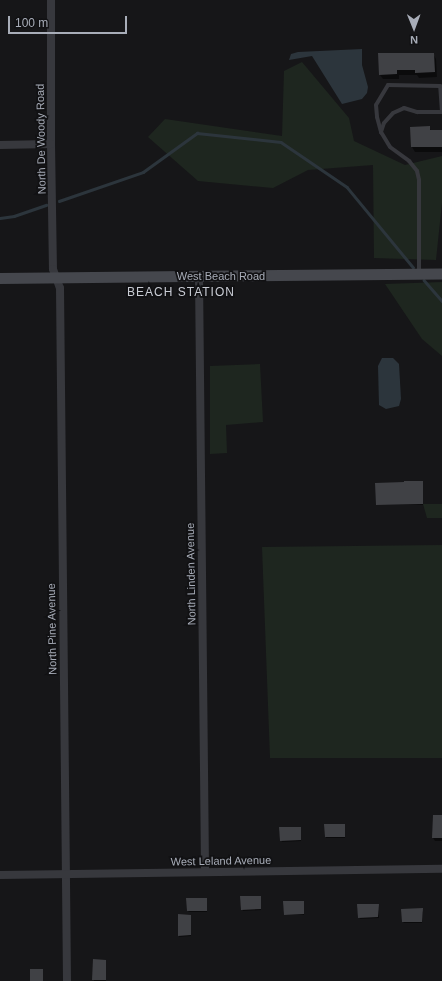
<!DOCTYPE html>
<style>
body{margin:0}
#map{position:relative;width:442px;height:981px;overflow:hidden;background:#161618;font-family:Helvetica,sans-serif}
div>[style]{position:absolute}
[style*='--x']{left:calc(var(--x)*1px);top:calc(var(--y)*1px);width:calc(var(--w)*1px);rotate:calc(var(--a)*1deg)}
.green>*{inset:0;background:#1e261f}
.water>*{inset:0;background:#2c353c}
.shadow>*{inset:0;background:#0007}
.stream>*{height:2.5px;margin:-1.25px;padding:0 1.25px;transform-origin:1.25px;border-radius:1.25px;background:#2c353c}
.building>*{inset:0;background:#404145}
.lane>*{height:4px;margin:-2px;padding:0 2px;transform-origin:2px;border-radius:2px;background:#37383d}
.street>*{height:8px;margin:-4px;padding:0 4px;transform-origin:4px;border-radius:4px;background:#37383d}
.secondary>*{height:11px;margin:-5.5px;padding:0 5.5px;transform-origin:5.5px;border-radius:5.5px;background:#45474d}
span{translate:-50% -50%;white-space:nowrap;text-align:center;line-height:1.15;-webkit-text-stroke:3.5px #111113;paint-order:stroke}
.street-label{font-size:11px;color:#a8adb8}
.neighbourhood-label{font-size:12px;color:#c9ccd4;letter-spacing:1px}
.north{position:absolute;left:394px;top:8px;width:40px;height:40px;-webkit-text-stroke:3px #111113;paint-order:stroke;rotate:179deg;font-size:11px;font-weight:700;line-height:16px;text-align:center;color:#a8adb8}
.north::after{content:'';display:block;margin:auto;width:14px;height:18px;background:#a8adb8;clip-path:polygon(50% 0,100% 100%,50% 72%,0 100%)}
.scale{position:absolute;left:8px;top:16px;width:119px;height:18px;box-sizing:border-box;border:2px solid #a8adb8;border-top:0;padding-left:5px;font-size:12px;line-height:14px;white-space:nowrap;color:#a8adb8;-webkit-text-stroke:3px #111113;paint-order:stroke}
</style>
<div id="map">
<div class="green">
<div style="clip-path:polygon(302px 62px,349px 118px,354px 141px,405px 165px,442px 156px,442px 203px,436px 260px,374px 258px,373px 165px,308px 170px,273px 188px,198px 181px,148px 137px,165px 119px,282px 136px,284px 71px)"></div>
<div style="clip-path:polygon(442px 282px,442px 356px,422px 339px,385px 284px)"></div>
<div style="clip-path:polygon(260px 364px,263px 422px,226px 425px,227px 453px,210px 454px,210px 366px)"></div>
<div style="clip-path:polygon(423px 504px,442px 504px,442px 518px,427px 518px)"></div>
<div style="clip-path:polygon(442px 545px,442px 758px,270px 758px,262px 547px)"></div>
</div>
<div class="water">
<div style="clip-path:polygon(362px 49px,362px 65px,368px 87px,367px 93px,362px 99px,342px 104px,312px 56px,289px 60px,291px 54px,298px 52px)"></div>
<div style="clip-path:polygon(382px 358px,393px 358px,399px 364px,401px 399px,399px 406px,386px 409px,379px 405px,378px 366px)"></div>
</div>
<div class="shadow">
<div style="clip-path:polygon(433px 54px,436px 59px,437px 77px,419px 78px,417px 75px,399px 75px,399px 79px,383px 79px,380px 75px)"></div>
<div style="clip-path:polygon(429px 127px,431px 131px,442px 131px,442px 152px,415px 152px,412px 147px)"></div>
<div style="clip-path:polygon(423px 482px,423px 505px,376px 505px)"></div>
<div style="clip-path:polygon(442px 816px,442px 841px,435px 841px,433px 838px)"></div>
<div style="clip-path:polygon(345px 825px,345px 838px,326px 838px,326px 837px)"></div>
<div style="clip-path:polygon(301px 829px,301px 841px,282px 842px,281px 840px)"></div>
<div style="clip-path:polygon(261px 897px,261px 910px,243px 911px,242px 909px)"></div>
<div style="clip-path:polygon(207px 899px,207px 912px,189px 912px,188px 911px)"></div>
<div style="clip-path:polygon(304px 902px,304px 915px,286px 915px,285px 914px)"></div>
<div style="clip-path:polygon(378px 905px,379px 918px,360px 919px,359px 917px)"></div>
<div style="clip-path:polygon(423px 911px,422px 923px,404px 923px,403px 922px)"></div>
<div style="clip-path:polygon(191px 916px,191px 936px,179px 937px,179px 935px)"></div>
<div style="clip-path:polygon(94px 960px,106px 961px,106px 981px,94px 981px)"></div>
</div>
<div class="stream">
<div style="--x:59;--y:201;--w:89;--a:-19"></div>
<div style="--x:143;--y:172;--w:67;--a:-35.8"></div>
<div style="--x:197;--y:133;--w:84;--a:6.1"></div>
<div style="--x:281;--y:142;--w:80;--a:34.3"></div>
<div style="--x:347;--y:187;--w:104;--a:50.5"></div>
<div style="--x:0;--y:218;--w:14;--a:-8"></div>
<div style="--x:14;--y:216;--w:34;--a:-19"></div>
<div style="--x:424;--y:280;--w:28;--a:49"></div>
</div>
<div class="building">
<div style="clip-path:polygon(378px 53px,434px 53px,435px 72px,415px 73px,415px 70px,397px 70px,397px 74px,379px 75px)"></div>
<div style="clip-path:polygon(430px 126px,430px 130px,442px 130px,442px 147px,411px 147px,410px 127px)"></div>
<div style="clip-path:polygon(404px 481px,423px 481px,423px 504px,376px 505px,375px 483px,404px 482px)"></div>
<div style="clip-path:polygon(433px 815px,442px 815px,442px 838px,432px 838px)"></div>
<div style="clip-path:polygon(324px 824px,345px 824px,345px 837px,325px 837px)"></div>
<div style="clip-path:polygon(279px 827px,301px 827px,301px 840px,280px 841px)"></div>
<div style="clip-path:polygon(240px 896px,261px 896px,261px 909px,241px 910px)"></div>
<div style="clip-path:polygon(186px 898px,207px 898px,207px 911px,187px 911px)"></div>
<div style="clip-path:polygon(283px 901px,304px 901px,304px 914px,284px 915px)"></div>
<div style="clip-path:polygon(357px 904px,379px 904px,378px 917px,358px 918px)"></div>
<div style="clip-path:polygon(423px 908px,422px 922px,402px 922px,401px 909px)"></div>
<div style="clip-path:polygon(178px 914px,191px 915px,191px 935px,178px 936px)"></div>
<div style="clip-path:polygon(93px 959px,106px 960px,106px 980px,92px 980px)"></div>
<div style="clip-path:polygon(30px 969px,43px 969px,43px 981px,30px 981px)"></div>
</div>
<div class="lane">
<div style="--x:381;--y:132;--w:9;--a:-72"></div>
<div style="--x:384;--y:123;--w:13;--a:-48"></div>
<div style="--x:393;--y:113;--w:12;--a:-24"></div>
<div style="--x:404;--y:108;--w:14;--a:17"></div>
<div style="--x:417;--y:112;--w:25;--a:0"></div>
<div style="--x:442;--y:112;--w:26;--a:-94"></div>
<div style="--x:440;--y:86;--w:52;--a:-178.9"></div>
<div style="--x:388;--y:85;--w:23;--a:121"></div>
<div style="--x:376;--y:105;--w:12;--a:85"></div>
<div style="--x:377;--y:117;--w:16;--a:75"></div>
<div style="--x:381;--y:132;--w:17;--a:59"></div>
<div style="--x:390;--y:147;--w:24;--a:36"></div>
<div style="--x:409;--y:161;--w:13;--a:51"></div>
<div style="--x:417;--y:171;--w:9;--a:77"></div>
<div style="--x:419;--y:180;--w:93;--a:90"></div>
</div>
<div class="street">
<div style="--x:51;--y:0;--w:144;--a:90"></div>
<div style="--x:51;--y:144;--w:125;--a:89.1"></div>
<div style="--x:53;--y:269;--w:20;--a:70"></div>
<div style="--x:60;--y:288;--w:693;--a:89.42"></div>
<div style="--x:0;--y:145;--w:51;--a:-1.1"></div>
<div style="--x:199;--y:276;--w:596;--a:89.42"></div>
<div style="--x:0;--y:875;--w:442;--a:-0.8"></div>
</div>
<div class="secondary">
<div style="--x:0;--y:278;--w:442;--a:-0.6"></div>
</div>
<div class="street-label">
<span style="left:41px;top:139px;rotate:-91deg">North De Woody Road</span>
<span style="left:221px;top:276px">West Beach Road</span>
<span style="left:191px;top:574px;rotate:-91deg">North Linden Avenue</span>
<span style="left:52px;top:629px;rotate:-91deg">North Pine Avenue</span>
<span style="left:221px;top:861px;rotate:-1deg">West Leland Avenue</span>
</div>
<div class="neighbourhood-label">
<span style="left:181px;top:293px">BEACH STATION</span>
</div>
<div class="north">N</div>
<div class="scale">100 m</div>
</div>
